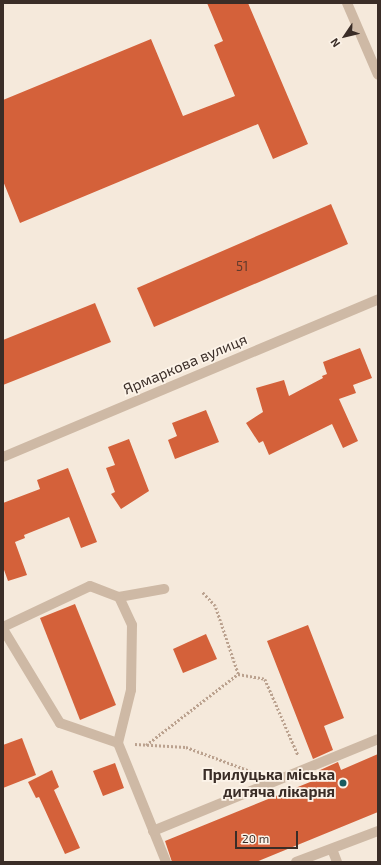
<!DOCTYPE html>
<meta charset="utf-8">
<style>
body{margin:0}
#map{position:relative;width:381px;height:865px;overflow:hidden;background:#f5e9db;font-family:"Exo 2",sans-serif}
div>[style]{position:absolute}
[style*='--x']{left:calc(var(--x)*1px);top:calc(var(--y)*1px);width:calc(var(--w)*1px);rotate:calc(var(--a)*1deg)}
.building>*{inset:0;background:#d4613a}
.path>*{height:2.5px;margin-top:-1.25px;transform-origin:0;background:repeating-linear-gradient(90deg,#bba28f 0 2px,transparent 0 4px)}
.lane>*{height:10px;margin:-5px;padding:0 5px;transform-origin:5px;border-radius:5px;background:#ceb9a5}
.street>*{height:10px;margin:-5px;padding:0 5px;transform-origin:5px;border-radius:5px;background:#ceb9a5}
.dots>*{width:11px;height:11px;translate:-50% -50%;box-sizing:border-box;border:2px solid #fcf3e8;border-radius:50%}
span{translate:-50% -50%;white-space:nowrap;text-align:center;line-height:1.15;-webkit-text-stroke:3.5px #fcf3e8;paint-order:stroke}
.number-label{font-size:13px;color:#603a2c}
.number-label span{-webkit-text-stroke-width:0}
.street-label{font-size:15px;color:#3a2d27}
.poi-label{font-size:15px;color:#3a2d27;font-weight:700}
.right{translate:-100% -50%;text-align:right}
.frame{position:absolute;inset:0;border:4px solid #3a2d27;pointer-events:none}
.north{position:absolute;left:325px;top:16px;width:40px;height:40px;-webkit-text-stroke:3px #fcf3e8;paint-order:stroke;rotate:235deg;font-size:11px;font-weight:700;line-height:16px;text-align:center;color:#3a2d27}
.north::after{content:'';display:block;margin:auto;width:14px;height:18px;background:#3a2d27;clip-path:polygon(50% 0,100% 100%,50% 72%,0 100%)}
.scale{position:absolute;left:235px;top:831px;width:63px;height:18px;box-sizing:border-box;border:2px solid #3a2d27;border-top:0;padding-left:5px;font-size:12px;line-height:14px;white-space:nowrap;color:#3a2d27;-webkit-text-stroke:3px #fcf3e8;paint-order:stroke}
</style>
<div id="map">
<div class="building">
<div style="clip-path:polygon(207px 3px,248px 3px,308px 144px,273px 159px,258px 124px,20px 223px,3px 181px,3px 100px,151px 39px,183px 116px,235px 96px,214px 45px,223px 41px)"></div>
<div style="clip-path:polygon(331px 204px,348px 244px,154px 327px,137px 288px)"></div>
<div style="clip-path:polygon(95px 303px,111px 342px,3px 385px,3px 340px)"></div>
<div style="clip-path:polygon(360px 348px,372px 378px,353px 385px,356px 393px,339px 399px,358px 441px,343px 448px,332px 424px,269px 455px,263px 441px,259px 443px,246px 423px,263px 412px,256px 388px,284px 380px,289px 396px,323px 378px,322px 376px,327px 374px,323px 362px)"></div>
<div style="clip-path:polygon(206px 410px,219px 442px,175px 459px,168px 440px,177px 436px,172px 423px)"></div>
<div style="clip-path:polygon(129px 439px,149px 491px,121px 509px,111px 494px,115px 492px,106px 468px,115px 465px,108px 447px)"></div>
<div style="clip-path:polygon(68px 468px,97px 542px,81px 548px,69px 517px,24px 535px,25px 538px,15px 542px,27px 575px,8px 581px,3px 567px,3px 503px,40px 489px,37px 480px)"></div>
<div style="clip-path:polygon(75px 604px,116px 705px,80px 720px,40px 618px)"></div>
<div style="clip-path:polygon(308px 625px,344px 718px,324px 726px,333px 750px,313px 759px,267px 641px)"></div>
<div style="clip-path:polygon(206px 634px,217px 659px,183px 673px,173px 649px)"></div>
<div style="clip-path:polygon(22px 738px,36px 775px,3px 788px,3px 745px)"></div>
<div style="clip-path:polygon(378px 754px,378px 812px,256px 862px,172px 862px,165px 841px,320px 778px,318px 771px,338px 762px,341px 770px)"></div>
<div style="clip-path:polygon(115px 763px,124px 788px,103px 796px,93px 771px)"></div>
<div style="clip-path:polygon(52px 770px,59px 787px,54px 790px,80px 848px,65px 854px,39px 797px,36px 798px,28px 782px)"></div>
</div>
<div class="path">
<div style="--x:238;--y:674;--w:27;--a:10"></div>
<div style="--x:265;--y:679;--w:83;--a:66.5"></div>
<div style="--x:135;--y:744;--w:51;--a:3.4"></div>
<div style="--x:186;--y:747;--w:72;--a:20.5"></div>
<div style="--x:146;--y:745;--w:116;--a:-37.7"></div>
<div style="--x:238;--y:674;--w:72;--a:-108.7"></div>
<div style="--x:215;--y:606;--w:19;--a:-133"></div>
</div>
<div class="lane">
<div style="--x:119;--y:597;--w:46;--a:-10.1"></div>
<div style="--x:3;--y:627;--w:96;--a:-25.2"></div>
<div style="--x:90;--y:586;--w:31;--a:21"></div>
<div style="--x:119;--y:597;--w:31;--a:65"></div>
<div style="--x:132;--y:625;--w:65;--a:90.9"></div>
<div style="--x:131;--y:690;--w:55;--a:103.8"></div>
<div style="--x:3;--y:629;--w:110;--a:58.8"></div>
<div style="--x:60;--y:723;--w:61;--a:19"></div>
<div style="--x:118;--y:743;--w:128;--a:68"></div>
<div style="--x:153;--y:831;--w:243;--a:-22.2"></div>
<div style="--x:332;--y:849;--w:14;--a:69"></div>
<div style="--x:296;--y:862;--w:88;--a:-20.7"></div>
</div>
<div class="street">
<div style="--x:347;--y:3;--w:78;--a:66.7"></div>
<div style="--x:3;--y:457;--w:407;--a:-22.8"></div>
</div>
<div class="dots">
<div style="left:343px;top:783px;background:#185b60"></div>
</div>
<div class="number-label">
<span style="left:242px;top:266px">51</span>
</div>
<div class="street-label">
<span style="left:185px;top:364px;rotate:-23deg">Ярмаркова вулиця</span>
</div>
<div class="poi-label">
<span class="right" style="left:335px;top:783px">Прилуцька міська<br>дитяча лікарня</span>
</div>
<div class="frame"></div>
<div class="north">N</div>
<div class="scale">20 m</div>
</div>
